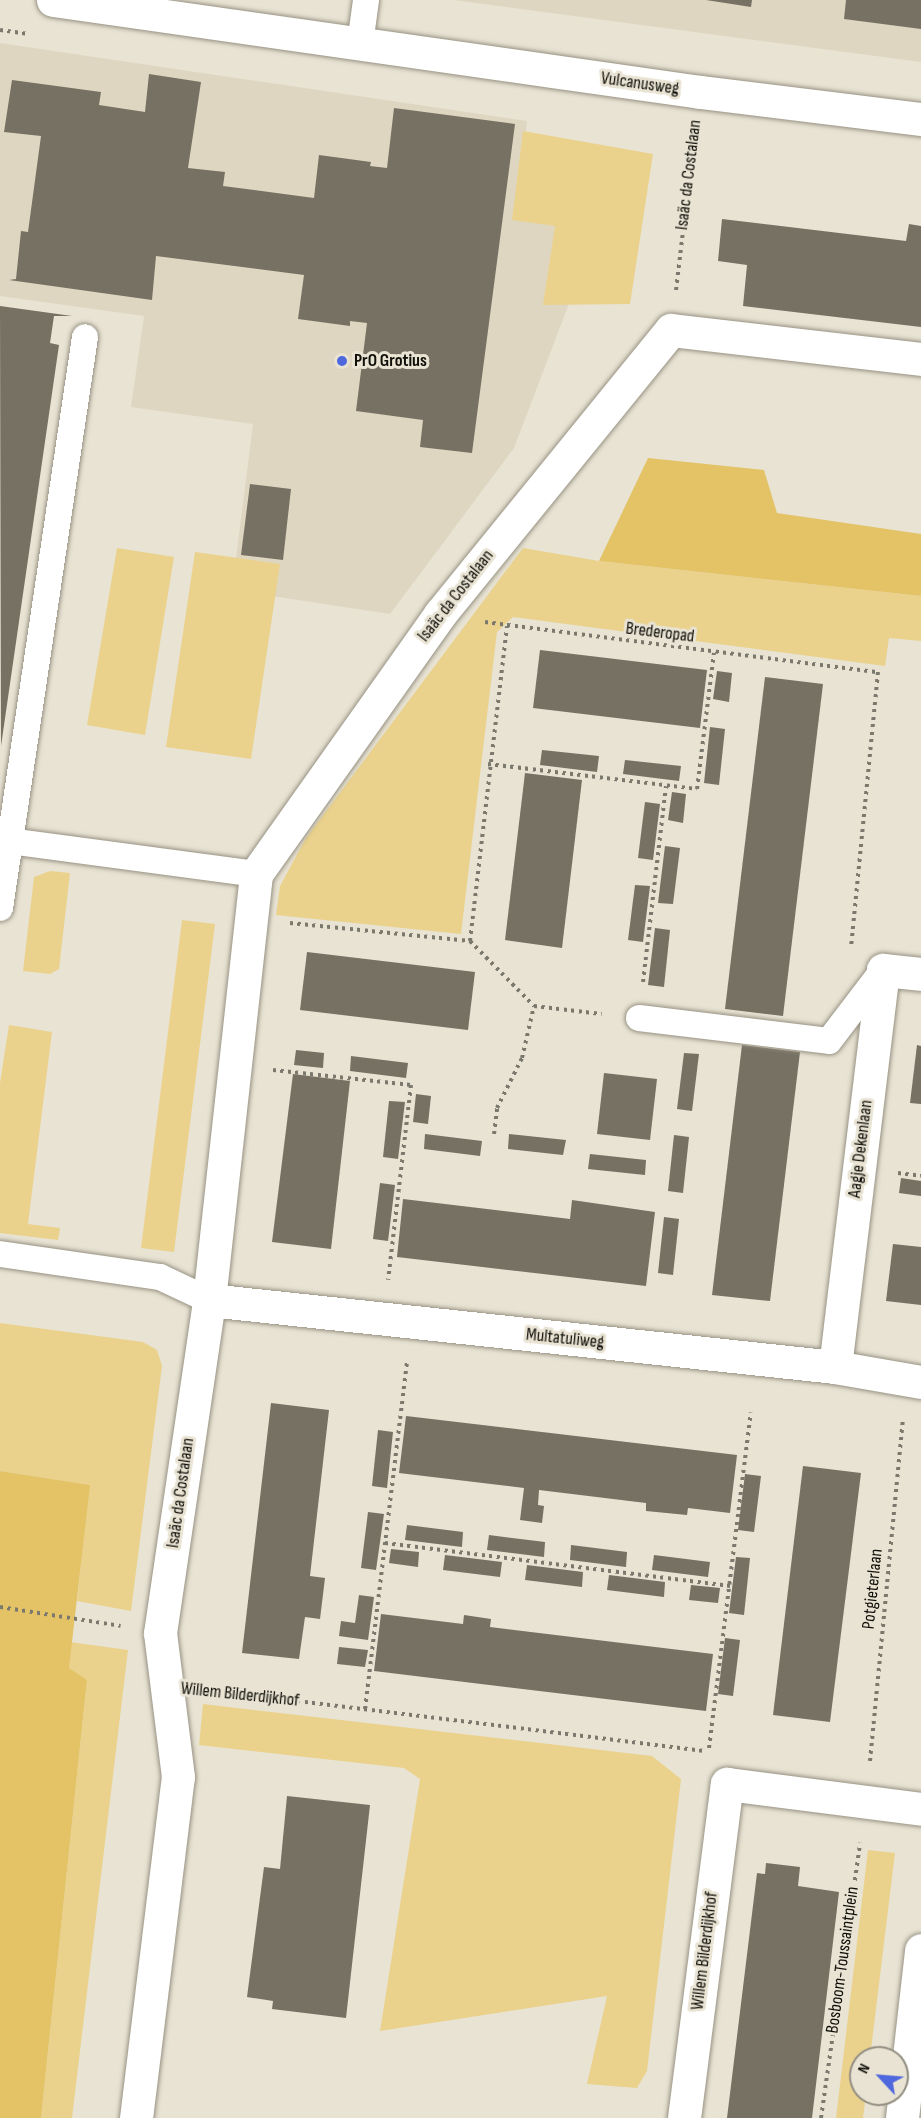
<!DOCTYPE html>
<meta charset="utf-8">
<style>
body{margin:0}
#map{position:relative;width:921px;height:2118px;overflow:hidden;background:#e8e3d3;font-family:"Sofia Sans Condensed",sans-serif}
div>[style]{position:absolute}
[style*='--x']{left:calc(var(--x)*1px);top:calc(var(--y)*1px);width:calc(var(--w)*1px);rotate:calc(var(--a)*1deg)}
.built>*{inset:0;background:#ded6c0}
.green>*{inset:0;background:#ead28d}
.water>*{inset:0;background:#e3c365}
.building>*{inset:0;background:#767163}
.path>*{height:4px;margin-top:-2px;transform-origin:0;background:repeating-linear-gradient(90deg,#7b786d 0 3px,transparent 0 7.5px)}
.roads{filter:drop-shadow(0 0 2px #979283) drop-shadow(0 0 2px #979283)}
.lane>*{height:26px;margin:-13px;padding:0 13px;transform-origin:13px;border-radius:13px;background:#fff}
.street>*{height:33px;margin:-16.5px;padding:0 16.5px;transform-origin:16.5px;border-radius:16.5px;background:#fff}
.dots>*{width:16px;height:16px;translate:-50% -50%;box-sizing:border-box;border:3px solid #e8e3d3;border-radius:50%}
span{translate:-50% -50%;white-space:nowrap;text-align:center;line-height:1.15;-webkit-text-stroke:6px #e8e3d3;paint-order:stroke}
.street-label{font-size:18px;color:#100f09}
.poi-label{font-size:18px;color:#100f09;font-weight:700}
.left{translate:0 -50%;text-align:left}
.north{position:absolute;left:849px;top:2046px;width:60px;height:60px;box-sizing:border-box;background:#e8e3d3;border:2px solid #928e82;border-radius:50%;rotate:296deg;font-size:16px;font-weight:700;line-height:24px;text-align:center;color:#100f09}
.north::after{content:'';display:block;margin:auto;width:21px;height:27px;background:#5068dd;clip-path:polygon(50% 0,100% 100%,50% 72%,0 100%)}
</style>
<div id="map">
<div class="built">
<div style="clip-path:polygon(453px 0,921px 0,921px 62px)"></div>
<div style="clip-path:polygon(0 43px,527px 121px,514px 215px,558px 221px,570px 301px,514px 448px,390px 614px,232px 590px,253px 424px,131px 407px,144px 316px,0 296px)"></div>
</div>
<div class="green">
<div style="clip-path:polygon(523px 131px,653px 154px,630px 304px,543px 305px,555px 226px,512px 220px)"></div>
<div style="clip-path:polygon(117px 548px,174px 557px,145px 735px,87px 725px)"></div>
<div style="clip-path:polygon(523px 548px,599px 561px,921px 596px,921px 641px,889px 638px,885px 666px,513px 617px,497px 632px,461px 934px,276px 915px,280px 886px,306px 838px)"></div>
<div style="clip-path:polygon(195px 552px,280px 564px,251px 759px,166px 747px)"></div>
<div style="clip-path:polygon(50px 871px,70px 873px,59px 969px,50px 974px,23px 971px,34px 877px)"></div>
<div style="clip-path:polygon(182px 920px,215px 924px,174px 1252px,141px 1248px)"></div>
<div style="clip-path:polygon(9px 1025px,52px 1032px,28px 1224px,60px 1228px,58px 1240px,0 1233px,0 1083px)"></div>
<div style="clip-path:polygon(0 1323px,143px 1342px,157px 1350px,162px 1366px,131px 1611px,77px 1601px,89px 1485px,0 1471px)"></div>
<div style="clip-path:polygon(70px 1642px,128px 1650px,72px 2118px,41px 2118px,87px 1680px,69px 1669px)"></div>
<div style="clip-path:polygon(203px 1704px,652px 1756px,681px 1779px,647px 2071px,637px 2088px,587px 2084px,607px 1996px,380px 2031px,420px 1779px,404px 1768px,199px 1745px)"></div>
<div style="clip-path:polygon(868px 1850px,895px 1853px,870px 2058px,861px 2058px,861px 2094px,866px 2094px,863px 2118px,836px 2118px)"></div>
</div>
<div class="water">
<div style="clip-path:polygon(648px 458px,764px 470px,777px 513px,921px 534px,921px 596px,599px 561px)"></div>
<div style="clip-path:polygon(0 1471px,90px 1485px,69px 1668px,87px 1680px,41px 2118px,0 2118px)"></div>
</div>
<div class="building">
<div style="clip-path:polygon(706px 0,752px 0,751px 7px)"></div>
<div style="clip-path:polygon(846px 0,921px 0,921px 29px,844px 19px)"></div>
<div style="clip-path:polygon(149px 74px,201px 82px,188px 168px,225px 172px,223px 186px,314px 198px,319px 155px,371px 162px,370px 166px,387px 168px,394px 108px,515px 124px,472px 453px,420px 447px,423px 420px,356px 411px,367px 323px,350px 321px,350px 326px,298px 319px,304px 275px,156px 256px,152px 300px,9px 280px,16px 279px,21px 231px,28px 232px,41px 136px,4px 132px,12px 80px,101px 92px,99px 105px,145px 112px)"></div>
<div style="clip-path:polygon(722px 219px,906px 241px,909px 224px,921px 226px,921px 327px,743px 306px,747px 265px,718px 261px)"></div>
<div style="clip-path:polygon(0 306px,72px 316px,54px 316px,50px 343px,59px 345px,1px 746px)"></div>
<div style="clip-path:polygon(250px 484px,291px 489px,283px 560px,241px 555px)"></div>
<div style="clip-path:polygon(540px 650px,707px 670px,700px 728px,533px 708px)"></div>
<div style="clip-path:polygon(717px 671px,732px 673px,729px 702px,713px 699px)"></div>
<div style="clip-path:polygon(765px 677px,823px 684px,783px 1016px,725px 1009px)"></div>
<div style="clip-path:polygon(710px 727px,725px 729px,719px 785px,704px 783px)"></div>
<div style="clip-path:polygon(542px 750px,599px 756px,597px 772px,540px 765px)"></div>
<div style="clip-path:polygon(625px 760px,681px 766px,679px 781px,623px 774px)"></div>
<div style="clip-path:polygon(525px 773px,582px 780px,562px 948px,505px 940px)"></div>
<div style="clip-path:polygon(672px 792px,686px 794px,683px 823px,668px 820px)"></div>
<div style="clip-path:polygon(645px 802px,660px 804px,653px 860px,638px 858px)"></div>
<div style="clip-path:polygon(665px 846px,680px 848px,673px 904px,658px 903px)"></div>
<div style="clip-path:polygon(635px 885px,650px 886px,643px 942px,628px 940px)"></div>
<div style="clip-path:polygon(655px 928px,670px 930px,664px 987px,648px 985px)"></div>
<div style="clip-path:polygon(307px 952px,475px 972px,468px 1030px,300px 1010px)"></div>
<div style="clip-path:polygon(742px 1045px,800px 1052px,770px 1301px,712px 1295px)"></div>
<div style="clip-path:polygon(917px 1045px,921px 1046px,921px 1104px,910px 1103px)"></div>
<div style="clip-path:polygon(296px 1050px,324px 1053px,323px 1068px,294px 1065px)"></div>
<div style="clip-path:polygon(684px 1053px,699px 1054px,692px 1111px,677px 1109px)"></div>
<div style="clip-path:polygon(351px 1056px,408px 1063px,406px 1078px,350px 1071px)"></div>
<div style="clip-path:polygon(604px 1073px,657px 1079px,650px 1140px,597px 1134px)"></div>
<div style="clip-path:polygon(293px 1074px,350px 1081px,331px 1249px,272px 1242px)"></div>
<div style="clip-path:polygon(416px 1094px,431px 1096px,428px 1124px,413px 1122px)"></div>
<div style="clip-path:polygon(389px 1101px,405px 1102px,398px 1159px,383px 1157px)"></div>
<div style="clip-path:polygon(425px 1134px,482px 1141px,480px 1156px,424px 1149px)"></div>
<div style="clip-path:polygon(509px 1134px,566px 1140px,563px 1155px,508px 1149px)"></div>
<div style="clip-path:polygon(674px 1135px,689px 1137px,683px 1193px,668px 1191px)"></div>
<div style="clip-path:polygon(590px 1154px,646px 1160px,645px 1175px,588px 1169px)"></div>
<div style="clip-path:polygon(901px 1178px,921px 1181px,921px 1196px,899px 1193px)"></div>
<div style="clip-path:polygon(380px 1183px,395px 1185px,388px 1241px,373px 1239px)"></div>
<div style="clip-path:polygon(403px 1199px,570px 1219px,572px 1200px,655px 1212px,646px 1286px,397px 1257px)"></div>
<div style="clip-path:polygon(664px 1217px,679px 1219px,673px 1275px,658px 1273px)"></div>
<div style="clip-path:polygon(893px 1244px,921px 1247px,921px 1305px,886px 1301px)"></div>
<div style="clip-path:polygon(271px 1403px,329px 1410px,310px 1576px,325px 1578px,320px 1619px,305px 1617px,299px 1659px,242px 1653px)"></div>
<div style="clip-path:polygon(406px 1416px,737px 1455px,730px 1513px,688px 1508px,687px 1515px,646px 1511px,646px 1503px,539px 1490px,538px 1505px,544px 1506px,542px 1523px,520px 1520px,524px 1488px,399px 1473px)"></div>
<div style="clip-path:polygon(378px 1430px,393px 1432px,387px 1488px,372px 1486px)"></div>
<div style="clip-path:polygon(803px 1466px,861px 1473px,830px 1722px,773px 1715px)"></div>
<div style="clip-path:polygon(745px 1474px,761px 1476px,754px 1532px,738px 1530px)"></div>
<div style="clip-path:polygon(368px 1512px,384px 1514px,376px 1570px,361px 1568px)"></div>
<div style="clip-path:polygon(407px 1525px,463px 1532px,462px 1547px,405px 1540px)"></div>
<div style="clip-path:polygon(489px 1535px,545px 1542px,544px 1557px,487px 1550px)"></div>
<div style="clip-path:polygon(571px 1545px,627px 1552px,626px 1567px,570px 1560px)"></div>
<div style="clip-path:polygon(391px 1549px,419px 1552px,418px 1567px,389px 1563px)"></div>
<div style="clip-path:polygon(445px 1555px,502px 1562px,500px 1577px,443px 1570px)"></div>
<div style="clip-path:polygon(654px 1555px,710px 1562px,708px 1577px,652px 1570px)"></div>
<div style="clip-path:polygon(736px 1557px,750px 1558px,744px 1615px,729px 1613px)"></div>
<div style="clip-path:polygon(527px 1565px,583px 1572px,582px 1587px,525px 1580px)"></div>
<div style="clip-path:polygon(609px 1575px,665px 1582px,664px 1597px,607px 1590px)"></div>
<div style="clip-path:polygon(691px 1585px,720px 1588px,718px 1603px,689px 1600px)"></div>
<div style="clip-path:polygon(359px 1595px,374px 1597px,368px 1640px,339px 1636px,341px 1621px,355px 1623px)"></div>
<div style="clip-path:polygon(381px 1614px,463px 1624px,464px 1615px,491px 1619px,490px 1627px,713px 1654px,706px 1711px,374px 1671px)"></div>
<div style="clip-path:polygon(725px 1638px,740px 1640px,733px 1696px,718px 1694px)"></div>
<div style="clip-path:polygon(339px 1647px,368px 1650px,365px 1667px,337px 1664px)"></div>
<div style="clip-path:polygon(287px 1796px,370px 1805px,346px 2018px,272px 2009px,273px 2001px,247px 1997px,264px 1867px,280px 1869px)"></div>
<div style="clip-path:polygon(766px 1863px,800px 1867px,798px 1886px,839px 1892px,812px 2118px,727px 2118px,757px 1873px,765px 1874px)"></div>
</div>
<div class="path">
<div style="--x:0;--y:30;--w:29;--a:8"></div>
<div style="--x:676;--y:290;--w:160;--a:-83.2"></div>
<div style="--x:485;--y:622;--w:396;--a:7.3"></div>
<div style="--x:878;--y:672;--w:274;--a:95.6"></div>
<div style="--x:488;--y:764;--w:210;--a:6.8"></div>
<div style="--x:697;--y:789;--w:137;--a:-82.9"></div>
<div style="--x:290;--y:923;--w:181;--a:5.7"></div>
<div style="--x:470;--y:941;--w:317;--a:-83.3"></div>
<div style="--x:470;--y:941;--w:91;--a:45.4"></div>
<div style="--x:643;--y:982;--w:197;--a:-83.3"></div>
<div style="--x:273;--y:1070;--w:139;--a:6.2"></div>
<div style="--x:411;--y:1085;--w:196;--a:96.7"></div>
<div style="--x:494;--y:1134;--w:26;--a:-83"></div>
<div style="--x:497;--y:1108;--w:56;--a:-63.4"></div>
<div style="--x:522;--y:1058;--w:53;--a:-77"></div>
<div style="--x:534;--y:1006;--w:68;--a:6.7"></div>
<div style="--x:898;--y:1173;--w:23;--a:7"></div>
<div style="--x:385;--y:1543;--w:348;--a:7.1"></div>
<div style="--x:0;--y:1607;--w:122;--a:8.9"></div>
<div style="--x:208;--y:1690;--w:500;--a:7"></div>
<div style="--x:365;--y:1709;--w:351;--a:-83.1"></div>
<div style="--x:709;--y:1748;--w:338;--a:-82.9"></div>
<div style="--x:870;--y:1761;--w:344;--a:-84.5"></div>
<div style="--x:821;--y:2118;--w:278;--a:-81.9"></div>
</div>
<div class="roads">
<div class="lane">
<div style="--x:360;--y:44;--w:44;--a:-82.2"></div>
<div style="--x:10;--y:841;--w:248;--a:7.6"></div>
<div style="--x:0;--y:908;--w:577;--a:-81.53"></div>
<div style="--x:639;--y:1018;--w:191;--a:6.9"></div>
<div style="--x:829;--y:1041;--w:89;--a:-52.7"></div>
<div style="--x:0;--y:1254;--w:162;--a:8.2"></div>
<div style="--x:160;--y:1277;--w:54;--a:25.1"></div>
</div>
<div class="street">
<div style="--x:53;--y:0;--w:654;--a:8.09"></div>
<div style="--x:700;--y:92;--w:223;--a:7"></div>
<div style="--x:209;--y:1300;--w:630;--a:6.11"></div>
<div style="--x:835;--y:1367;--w:87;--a:9.9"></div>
<div style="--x:835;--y:1367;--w:400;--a:-83.1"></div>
<div style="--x:883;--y:970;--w:38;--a:6"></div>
<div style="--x:136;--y:2118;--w:344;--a:-83"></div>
<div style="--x:178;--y:1777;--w:145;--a:-97.1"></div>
<div style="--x:160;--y:1633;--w:337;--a:-81.6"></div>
<div style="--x:209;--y:1300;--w:429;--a:-83.7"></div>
<div style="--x:256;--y:874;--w:319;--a:-54.7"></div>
<div style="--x:440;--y:614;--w:366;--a:-50.9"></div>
<div style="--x:671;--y:330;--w:252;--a:6.6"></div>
<div style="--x:684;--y:2118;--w:337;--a:-82.7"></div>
<div style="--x:727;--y:1784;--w:196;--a:7.3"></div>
<div style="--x:902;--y:2118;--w:169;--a:-83.5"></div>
</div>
</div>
<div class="dots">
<div style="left:342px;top:361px;background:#5068dd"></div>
</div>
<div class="street-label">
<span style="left:640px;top:84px;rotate:8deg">Vulcanusweg</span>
<span style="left:689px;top:175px;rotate:-83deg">Isaäc da Costalaan</span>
<span style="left:456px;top:596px;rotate:-52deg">Isaäc da Costalaan</span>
<span style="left:660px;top:633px;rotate:7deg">Brederopad</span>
<span style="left:861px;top:1149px;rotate:-83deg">Aagje Dekenlaan</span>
<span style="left:565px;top:1339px;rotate:6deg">Multatuliweg</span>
<span style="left:181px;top:1493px;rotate:-82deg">Isaäc da Costalaan</span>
<span style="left:873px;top:1589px;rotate:-84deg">Potgieterlaan</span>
<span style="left:240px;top:1695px;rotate:6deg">Willem Bilderdijkhof</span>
<span style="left:705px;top:1951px;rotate:-83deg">Willem Bilderdijkhof</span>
<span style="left:843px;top:1960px;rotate:-82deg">Bosboom-Toussaintplein</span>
</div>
<div class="poi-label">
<span class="left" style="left:354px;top:361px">PrO Grotius</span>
</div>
<div class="north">N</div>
</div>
